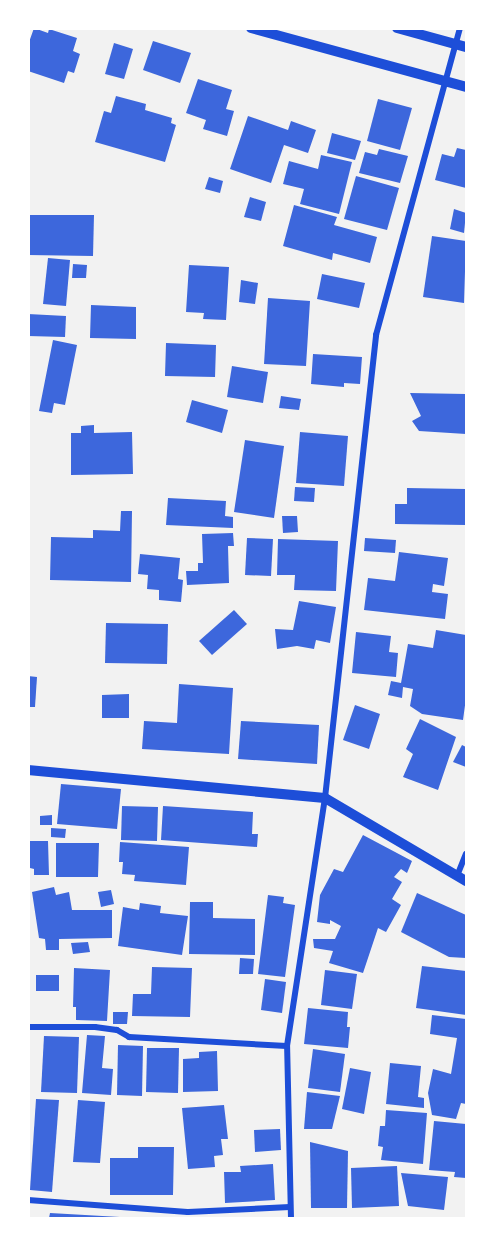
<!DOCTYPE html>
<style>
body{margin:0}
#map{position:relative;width:495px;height:1247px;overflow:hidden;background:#f2f2f2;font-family:"IBM Plex Sans",sans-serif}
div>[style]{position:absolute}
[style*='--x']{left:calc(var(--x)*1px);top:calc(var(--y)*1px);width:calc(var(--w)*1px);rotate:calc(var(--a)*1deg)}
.building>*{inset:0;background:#3d67dc}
.minor>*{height:6px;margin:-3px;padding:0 3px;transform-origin:3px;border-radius:3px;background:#1d4ed8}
.tertiary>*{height:10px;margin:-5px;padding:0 5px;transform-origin:5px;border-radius:5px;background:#1d4ed8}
span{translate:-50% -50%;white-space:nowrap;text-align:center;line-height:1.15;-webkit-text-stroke:4.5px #fff;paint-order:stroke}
.frame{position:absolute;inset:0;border:30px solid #fff;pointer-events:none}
</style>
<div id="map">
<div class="building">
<div style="clip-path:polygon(34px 28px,48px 33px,49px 29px,77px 38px,73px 51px,80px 54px,74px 73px,68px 71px,64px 83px,28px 71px,28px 45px)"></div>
<div style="clip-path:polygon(153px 41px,191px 53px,180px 83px,143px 70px)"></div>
<div style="clip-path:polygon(114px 43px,133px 49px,124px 79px,105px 74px)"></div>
<div style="clip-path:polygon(198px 79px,232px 90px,226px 109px,234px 111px,227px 136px,203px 129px,206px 120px,186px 113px)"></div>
<div style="clip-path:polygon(116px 96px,146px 104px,145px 110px,172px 118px,171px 123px,176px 125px,165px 162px,95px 142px,104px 111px,111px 113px)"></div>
<div style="clip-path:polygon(378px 99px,412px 108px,400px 150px,367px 141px)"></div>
<div style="clip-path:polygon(248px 116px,288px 130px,291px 121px,316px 130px,308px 153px,284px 145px,271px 183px,230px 169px)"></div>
<div style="clip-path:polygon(332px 133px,361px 141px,355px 160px,327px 153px)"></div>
<div style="clip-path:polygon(457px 148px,466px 150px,466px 188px,435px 180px,442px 154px,454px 157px)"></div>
<div style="clip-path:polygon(379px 149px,408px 156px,400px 183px,359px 173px,365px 152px,377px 155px)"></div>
<div style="clip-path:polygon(321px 155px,352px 162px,339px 214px,300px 204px,304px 189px,283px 184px,289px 161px,318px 169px)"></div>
<div style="clip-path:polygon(356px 176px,399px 188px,387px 230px,344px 219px)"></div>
<div style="clip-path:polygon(209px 177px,223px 181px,220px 193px,205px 189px)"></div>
<div style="clip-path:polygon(250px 197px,266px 202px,261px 221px,244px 217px)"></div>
<div style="clip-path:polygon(294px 205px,337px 217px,334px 225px,377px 237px,370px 263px,333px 253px,332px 260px,283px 246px)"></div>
<div style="clip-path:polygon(454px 209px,466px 213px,464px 233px,450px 229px)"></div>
<div style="clip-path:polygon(28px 215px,94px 215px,93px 256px,28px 255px)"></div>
<div style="clip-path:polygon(432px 236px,466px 241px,464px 303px,423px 297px)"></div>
<div style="clip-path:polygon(48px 258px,70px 260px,66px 306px,43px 304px)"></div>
<div style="clip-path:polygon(73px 264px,87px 265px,86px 278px,72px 278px)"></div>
<div style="clip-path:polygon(189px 265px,229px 267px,226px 320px,203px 319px,204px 313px,186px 312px)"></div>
<div style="clip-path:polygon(322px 274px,365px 283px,359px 308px,317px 299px)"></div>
<div style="clip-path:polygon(241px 280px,258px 283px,255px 304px,239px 302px)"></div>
<div style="clip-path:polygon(268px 298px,310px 301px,306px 366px,264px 364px)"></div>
<div style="clip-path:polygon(91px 305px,136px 307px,136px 339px,90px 338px)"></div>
<div style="clip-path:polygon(28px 314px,66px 316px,65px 337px,28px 336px)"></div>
<div style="clip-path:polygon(53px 340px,77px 345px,65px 405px,54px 403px,52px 413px,39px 411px)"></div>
<div style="clip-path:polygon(166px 343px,216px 345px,215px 377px,165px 376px)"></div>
<div style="clip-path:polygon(313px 354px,362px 357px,360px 384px,344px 383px,344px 387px,311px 384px)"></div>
<div style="clip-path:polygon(232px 366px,268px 372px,263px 403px,227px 397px)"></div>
<div style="clip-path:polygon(410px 393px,466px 394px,466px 434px,419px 431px,412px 421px,421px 416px)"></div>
<div style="clip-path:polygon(281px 396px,301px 399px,299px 410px,279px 408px)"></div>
<div style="clip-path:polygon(192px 400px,228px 410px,222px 433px,186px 422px)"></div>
<div style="clip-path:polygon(94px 425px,94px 433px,132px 432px,133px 474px,71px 475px,71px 433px,81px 433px,81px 426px)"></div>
<div style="clip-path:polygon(300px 432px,348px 436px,344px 486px,296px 483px)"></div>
<div style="clip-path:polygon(245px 440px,284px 446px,274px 518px,234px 512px)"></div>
<div style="clip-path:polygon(295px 487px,315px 488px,314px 502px,294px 501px)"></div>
<div style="clip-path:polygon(407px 488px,466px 489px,466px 525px,395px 524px,395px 504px,407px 504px)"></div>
<div style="clip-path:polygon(168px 498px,226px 501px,225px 516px,233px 517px,233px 528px,166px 525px)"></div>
<div style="clip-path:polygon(121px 511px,132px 511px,131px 582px,50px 580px,51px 537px,93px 538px,93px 530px,120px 531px)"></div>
<div style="clip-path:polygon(282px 516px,297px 516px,298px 532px,283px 533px)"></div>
<div style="clip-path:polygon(233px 533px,234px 546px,228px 546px,229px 583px,187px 585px,186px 571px,198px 571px,198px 563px,203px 563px,202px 534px)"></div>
<div style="clip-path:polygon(247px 538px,273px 539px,271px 576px,245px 575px)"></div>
<div style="clip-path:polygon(365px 538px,396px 540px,395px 553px,364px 551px)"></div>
<div style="clip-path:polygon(278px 539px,338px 541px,336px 591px,294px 590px,295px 575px,277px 575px)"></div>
<div style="clip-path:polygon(399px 552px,448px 558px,444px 586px,433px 584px,432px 592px,448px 594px,445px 619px,364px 610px,368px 578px,395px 581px)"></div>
<div style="clip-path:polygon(140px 554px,180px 558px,178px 579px,183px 580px,181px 602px,159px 600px,159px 590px,147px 589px,148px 575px,138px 574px)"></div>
<div style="clip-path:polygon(299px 601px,336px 607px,330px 643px,316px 640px,314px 649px,297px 646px,277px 649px,275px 629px,293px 630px)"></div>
<div style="clip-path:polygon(234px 610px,247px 624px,212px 655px,199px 641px)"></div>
<div style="clip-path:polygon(106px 623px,168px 624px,167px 664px,105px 663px)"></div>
<div style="clip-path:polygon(436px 630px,466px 635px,466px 698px,463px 720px,422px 714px,410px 706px,413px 689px,403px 687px,402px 698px,388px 695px,391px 681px,401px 683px,408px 644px,433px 648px)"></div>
<div style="clip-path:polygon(356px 632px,391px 636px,389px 652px,398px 653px,396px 677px,352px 673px)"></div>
<div style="clip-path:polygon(28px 676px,37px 677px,35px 707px,28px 707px)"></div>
<div style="clip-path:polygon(179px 684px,233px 688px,229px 754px,142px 749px,144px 721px,177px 723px)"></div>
<div style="clip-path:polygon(129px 694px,129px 718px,102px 718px,102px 695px)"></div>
<div style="clip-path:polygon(355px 705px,380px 714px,369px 749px,343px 740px)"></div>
<div style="clip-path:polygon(420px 719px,456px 737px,438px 790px,403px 777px,413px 754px,406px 749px)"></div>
<div style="clip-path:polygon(241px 721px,319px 725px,317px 764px,238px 759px)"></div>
<div style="clip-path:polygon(462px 745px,466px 747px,466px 767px,453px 762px)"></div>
<div style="clip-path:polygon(61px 784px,121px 789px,117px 829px,57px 824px)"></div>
<div style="clip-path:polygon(122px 806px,158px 807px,157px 841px,121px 840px)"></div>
<div style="clip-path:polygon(163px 806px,253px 812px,252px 834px,258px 834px,257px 847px,161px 840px)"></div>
<div style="clip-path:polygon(52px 815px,52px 825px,40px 825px,40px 816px)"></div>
<div style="clip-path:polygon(51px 828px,66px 829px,65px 838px,51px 837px)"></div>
<div style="clip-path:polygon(363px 835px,412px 861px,407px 873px,401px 869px,394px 877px,402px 882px,392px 899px,401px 905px,386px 932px,378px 928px,363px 973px,329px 963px,333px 951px,314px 948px,313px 939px,335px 939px,341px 926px,330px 920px,330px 924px,317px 922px,320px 895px,334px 869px,343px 872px)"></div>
<div style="clip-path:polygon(30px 841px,48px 841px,49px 875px,34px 875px,34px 869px,30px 868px)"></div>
<div style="clip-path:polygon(120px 842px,189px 847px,186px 885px,134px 881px,135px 875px,122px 874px,123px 862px,119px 862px)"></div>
<div style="clip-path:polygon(56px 843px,99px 843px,98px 877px,56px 877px)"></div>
<div style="clip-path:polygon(54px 887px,56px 895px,69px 892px,72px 910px,112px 910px,112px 938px,59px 939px,59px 950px,46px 950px,45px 939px,39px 938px,32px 892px)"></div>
<div style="clip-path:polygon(111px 890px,114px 904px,101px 907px,98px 892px)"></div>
<div style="clip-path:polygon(417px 893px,466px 915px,466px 958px,449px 957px,401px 932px)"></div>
<div style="clip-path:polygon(268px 895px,284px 897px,283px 903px,295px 905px,285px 977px,258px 974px)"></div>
<div style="clip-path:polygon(190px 902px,213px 902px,213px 918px,255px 919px,255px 955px,189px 954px)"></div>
<div style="clip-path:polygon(140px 903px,161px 906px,160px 913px,188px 916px,182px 955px,118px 946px,123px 907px,139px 910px)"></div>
<div style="clip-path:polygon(88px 942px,90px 952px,73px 954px,71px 943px)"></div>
<div style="clip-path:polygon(240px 958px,254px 959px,253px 974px,239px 974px)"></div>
<div style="clip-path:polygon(422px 966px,466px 971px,466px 1015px,416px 1008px)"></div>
<div style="clip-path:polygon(152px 967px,192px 968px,190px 1017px,132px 1016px,133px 994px,151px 994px)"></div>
<div style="clip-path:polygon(74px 968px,110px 970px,107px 1021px,76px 1020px,76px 1007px,73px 1007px)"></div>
<div style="clip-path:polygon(325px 970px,357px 974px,352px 1009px,321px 1005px)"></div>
<div style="clip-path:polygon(36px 975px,59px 975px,59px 991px,36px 991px)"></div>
<div style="clip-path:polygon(265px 979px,286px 982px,282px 1013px,261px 1010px)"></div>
<div style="clip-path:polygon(308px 1008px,348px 1012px,347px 1027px,350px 1027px,348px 1048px,304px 1044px)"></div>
<div style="clip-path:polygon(113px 1012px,128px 1012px,127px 1024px,113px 1024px)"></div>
<div style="clip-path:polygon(432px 1015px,466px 1019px,466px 1104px,461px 1103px,456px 1119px,432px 1115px,428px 1093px,433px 1069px,451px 1074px,457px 1038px,430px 1034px)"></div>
<div style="clip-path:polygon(87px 1035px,105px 1036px,102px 1068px,113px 1069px,111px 1095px,82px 1093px)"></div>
<div style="clip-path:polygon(44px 1036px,79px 1037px,77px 1093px,41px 1092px)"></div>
<div style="clip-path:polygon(118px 1045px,143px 1046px,142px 1096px,117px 1095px)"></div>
<div style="clip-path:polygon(147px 1048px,179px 1048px,178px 1093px,146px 1092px)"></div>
<div style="clip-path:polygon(313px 1049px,345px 1054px,340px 1092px,308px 1088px)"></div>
<div style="clip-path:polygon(217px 1051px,218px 1091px,183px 1092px,183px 1059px,199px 1058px,199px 1052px)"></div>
<div style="clip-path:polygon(390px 1063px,421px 1066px,418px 1097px,424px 1098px,424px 1108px,386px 1104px)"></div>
<div style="clip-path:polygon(350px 1068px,371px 1072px,364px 1114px,342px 1109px)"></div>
<div style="clip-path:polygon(307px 1092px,340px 1096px,332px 1129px,304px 1129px)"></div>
<div style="clip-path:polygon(36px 1099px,59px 1100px,52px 1192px,30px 1190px)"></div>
<div style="clip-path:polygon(78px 1100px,105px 1102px,100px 1163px,73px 1162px)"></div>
<div style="clip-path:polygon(224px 1105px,228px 1139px,221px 1139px,223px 1155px,214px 1156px,215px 1167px,188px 1169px,182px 1108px)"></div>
<div style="clip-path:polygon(386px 1110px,427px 1113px,423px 1164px,381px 1160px,383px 1147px,378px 1146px,380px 1126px,385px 1126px)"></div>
<div style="clip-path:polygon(434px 1121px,466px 1124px,466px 1178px,454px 1177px,455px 1172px,429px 1170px)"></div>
<div style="clip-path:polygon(280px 1129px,281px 1150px,255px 1152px,254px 1130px)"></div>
<div style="clip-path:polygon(310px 1142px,348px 1151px,347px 1208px,311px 1208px)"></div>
<div style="clip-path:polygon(138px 1147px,174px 1147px,173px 1195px,110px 1195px,110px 1158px,138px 1158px)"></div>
<div style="clip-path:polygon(273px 1164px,275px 1200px,225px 1203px,224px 1172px,241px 1172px,240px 1166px)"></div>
<div style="clip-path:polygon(397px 1166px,399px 1206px,352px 1208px,351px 1168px)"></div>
<div style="clip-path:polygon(401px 1173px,448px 1177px,444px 1210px,408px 1206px)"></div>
<div style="clip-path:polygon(50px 1213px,120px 1217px,120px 1218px,49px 1218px)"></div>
</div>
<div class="minor">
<div style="--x:457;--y:876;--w:24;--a:-68"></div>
<div style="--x:28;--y:1027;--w:67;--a:0"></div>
<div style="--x:95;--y:1027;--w:22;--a:8"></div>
<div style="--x:117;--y:1030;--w:14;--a:30"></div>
<div style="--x:129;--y:1037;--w:158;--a:3.3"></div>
<div style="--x:28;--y:1200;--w:160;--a:4.3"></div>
<div style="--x:188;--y:1212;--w:102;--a:-2.8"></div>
<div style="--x:291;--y:1218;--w:172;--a:-91.3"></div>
<div style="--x:287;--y:1046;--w:251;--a:-81.3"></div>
<div style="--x:325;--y:798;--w:466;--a:-83.7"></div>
<div style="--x:376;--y:335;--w:318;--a:-74.7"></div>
</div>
<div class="tertiary">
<div style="--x:251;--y:28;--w:223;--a:15.3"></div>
<div style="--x:397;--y:28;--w:72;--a:15.4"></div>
<div style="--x:28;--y:770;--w:298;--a:5.4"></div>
<div style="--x:325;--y:798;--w:164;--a:30.5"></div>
</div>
<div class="frame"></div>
</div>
